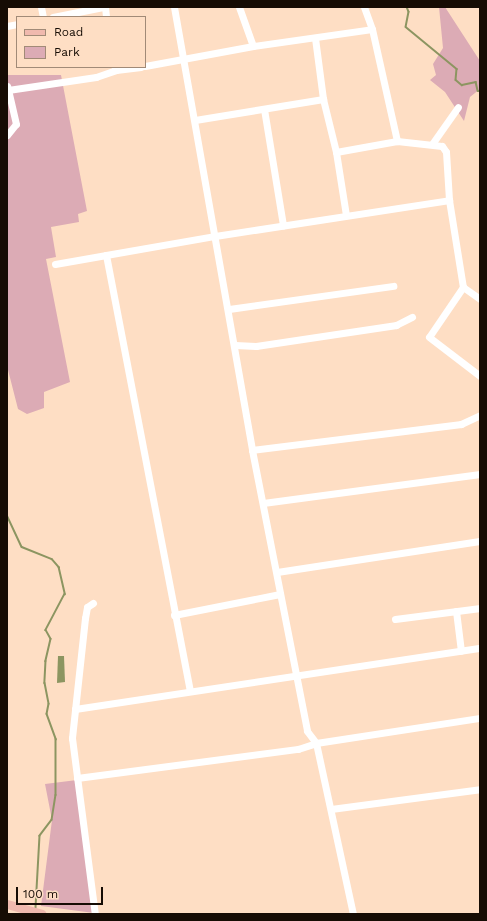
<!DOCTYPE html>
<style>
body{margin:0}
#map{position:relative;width:487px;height:921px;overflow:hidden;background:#fedec4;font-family:"Work Sans",sans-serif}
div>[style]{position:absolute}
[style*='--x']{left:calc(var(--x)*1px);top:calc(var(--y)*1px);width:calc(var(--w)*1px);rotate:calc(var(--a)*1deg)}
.green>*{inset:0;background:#dcabb5}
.water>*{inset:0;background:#8c9561}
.stream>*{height:1.5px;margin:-0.75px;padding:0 0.75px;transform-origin:0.75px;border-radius:0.75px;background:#8c9561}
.minor>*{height:7px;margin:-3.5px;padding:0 3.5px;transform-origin:3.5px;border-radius:3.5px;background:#fff}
.major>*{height:9px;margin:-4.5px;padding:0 4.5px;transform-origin:4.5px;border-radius:4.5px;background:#f0b9ae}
span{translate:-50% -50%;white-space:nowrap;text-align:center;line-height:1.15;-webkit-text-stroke:3.5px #fedec4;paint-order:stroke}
.frame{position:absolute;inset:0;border:8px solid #160c04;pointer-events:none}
.legend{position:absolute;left:16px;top:16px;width:130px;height:52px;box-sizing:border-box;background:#fedec4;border:1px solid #a18a77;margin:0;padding:5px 7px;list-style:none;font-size:12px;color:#160c04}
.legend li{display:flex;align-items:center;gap:8px;height:20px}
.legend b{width:20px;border:1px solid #a18a77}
.scale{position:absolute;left:16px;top:887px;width:87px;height:18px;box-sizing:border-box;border:2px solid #160c04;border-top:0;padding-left:5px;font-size:12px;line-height:14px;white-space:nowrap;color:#160c04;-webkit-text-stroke:3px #fedec4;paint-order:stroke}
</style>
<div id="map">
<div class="green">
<div style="clip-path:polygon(439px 7px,445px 7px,480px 61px,480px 89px,470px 97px,464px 121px,445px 92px,430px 80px,436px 75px,433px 64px,443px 48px)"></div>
<div style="clip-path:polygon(7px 75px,61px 75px,87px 211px,78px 214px,79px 222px,51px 227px,56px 257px,46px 259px,70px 382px,44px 392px,44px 408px,27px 414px,18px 409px,7px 366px)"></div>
<div style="clip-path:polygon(77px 780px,94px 913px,41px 906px,52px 820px,45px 784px)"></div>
</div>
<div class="water">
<div style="clip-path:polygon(58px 656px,64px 656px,65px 682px,57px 683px)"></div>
</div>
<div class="stream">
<div style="--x:407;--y:7;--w:5;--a:68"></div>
<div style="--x:409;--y:12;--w:15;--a:101"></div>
<div style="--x:406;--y:27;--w:66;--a:39.5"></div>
<div style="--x:457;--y:69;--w:11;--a:95"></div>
<div style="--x:456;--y:80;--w:8;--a:40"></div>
<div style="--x:462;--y:85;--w:14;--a:-12"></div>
<div style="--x:476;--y:82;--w:9;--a:77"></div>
<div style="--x:478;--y:91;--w:2;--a:0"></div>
<div style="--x:7;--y:515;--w:35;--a:65"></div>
<div style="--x:22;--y:547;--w:32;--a:22"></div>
<div style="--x:52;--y:559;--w:11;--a:49"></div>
<div style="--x:59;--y:567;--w:28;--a:77"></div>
<div style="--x:65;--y:594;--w:41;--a:117.8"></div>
<div style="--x:46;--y:630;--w:10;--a:61"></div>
<div style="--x:51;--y:639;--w:23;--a:103"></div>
<div style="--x:46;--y:661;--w:22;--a:93"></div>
<div style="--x:45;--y:683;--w:21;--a:79"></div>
<div style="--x:49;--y:704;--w:10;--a:101"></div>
<div style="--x:47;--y:714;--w:27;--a:70"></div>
<div style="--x:56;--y:739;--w:56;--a:90"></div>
<div style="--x:56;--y:795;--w:25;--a:99"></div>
<div style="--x:52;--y:820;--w:20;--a:127"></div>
<div style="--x:40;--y:836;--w:72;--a:93.2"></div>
</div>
<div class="minor">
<div style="--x:41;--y:7;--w:10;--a:79"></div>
<div style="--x:105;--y:7;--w:10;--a:84"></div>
<div style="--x:174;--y:7;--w:450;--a:80"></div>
<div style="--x:252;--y:450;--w:286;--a:78.9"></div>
<div style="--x:307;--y:731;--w:15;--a:53"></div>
<div style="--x:316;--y:743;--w:175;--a:77.8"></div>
<div style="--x:239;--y:7;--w:41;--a:70.3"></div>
<div style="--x:364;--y:7;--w:23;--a:70"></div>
<div style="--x:53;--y:17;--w:51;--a:-11.3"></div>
<div style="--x:7;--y:26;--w:10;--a:-11"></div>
<div style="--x:315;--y:38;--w:62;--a:82.5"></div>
<div style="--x:323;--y:99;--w:55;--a:76.2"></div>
<div style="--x:336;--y:152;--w:64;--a:81"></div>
<div style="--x:145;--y:66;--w:110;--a:-10.5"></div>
<div style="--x:253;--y:46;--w:120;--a:-8.1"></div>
<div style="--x:372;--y:29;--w:115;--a:77.4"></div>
<div style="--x:115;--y:67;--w:3;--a:72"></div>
<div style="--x:116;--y:70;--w:25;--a:-7"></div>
<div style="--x:8;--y:90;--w:89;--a:-8.4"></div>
<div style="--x:96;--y:77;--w:21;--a:-19"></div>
<div style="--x:264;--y:109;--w:118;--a:80.7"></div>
<div style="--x:195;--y:120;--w:130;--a:-9.3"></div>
<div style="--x:7;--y:135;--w:14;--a:-51"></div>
<div style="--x:16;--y:124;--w:39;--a:-103"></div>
<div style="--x:432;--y:144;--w:45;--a:-54.9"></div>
<div style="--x:336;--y:152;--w:62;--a:-10.2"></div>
<div style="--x:397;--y:141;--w:45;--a:6.3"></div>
<div style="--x:442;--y:146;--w:7;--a:56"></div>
<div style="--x:446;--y:152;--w:48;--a:86.4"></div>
<div style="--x:449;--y:200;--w:88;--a:80.9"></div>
<div style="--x:463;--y:287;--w:60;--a:124.2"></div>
<div style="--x:429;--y:337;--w:64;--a:37.4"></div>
<div style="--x:106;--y:255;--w:111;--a:-9.9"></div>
<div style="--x:215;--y:236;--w:237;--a:-8.7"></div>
<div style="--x:55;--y:264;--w:52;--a:-10"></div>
<div style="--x:106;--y:255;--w:444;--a:79.1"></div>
<div style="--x:463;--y:287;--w:21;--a:35"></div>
<div style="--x:229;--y:309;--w:166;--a:-8"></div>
<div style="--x:235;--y:345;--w:21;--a:3"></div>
<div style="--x:256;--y:346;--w:142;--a:-8.5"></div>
<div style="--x:396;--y:325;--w:18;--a:-27"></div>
<div style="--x:252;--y:450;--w:211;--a:-7.1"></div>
<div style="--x:461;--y:424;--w:21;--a:-25"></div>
<div style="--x:263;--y:503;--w:219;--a:-7.6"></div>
<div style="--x:277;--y:572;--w:205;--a:-8.7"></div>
<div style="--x:93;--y:603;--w:7;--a:146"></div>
<div style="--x:87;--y:607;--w:11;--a:100"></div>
<div style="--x:85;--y:618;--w:121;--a:96.2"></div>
<div style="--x:72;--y:738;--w:177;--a:82.6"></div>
<div style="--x:456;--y:611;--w:40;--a:82.9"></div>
<div style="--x:174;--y:615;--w:108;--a:-11.2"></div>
<div style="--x:395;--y:619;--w:86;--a:-7.4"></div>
<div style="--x:75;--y:709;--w:410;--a:-8.6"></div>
<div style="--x:77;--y:778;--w:223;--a:-7.5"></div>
<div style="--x:298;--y:749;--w:19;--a:-18"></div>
<div style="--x:316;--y:743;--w:166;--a:-8.7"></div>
<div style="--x:331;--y:809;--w:150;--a:-7.6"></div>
</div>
<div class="major">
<div style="--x:7;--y:904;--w:36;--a:16"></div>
</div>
<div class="frame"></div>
<ul class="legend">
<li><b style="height:5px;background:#f0b9ae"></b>Road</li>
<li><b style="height:11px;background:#dcabb5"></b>Park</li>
</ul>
<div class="scale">100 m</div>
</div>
